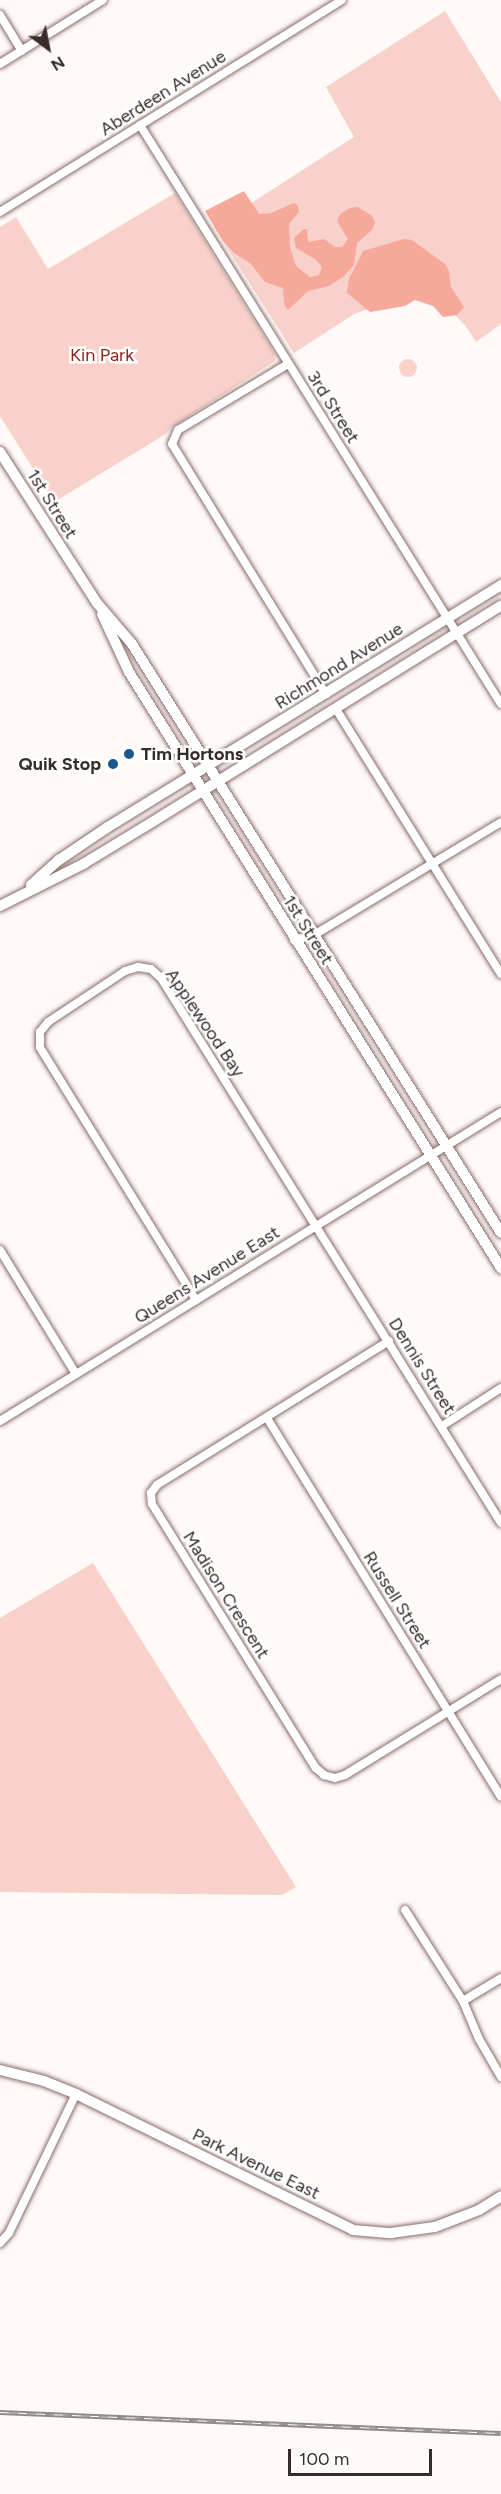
<!DOCTYPE html>
<style>
body{margin:0}
#map{position:relative;width:501px;height:2494px;overflow:hidden;background:#fff9f8;font-family:Figtree,sans-serif}
div>[style]{position:absolute}
[style*='--x']{left:calc(var(--x)*1px);top:calc(var(--y)*1px);width:calc(var(--w)*1px);rotate:calc(var(--a)*1deg)}
.green>*{inset:0;background:#f7d1ca}
.round{border-radius:50%}
.forest>*{inset:0;background:#f6a89b}
.roads{filter:drop-shadow(0 0 2px #866d69) drop-shadow(0 0 2px #866d69)}
.street>*{height:8px;margin:-4px;padding:0 4px;transform-origin:4px;border-radius:4px;background:#fff}
.secondary>*{height:10px;margin:-5px;padding:0 5px;transform-origin:5px;border-radius:5px;background:#fff}
.rail>*{height:5px;margin-top:-2.5px;transform-origin:0;background:repeating-linear-gradient(90deg,#fff 0 9px,#928a89 0 18px);box-sizing:border-box;border-block:2px solid #928a89}
.dots>*{width:16px;height:16px;translate:-50% -50%;box-sizing:border-box;border:3px solid #fff;border-radius:50%}
span{translate:-50% -50%;white-space:nowrap;text-align:center;line-height:1.15;-webkit-text-stroke:5px #fff;paint-order:stroke}
.street-label{font-size:18px;color:#362c2a}
.park-label{font-size:18px;color:#912218}
.poi-label{font-size:18px;color:#362c2a;font-weight:700}
.left{translate:0 -50%;text-align:left}
.right{translate:-100% -50%;text-align:right}
.north{position:absolute;left:18px;top:18px;width:60px;height:60px;-webkit-text-stroke:4px #fff;paint-order:stroke;rotate:148deg;font-size:16px;font-weight:700;line-height:24px;text-align:center;color:#362c2a}
.north::after{content:'';display:block;margin:auto;width:21px;height:27px;background:#362c2a;clip-path:polygon(50% 0,100% 100%,50% 72%,0 100%)}
.scale{position:absolute;left:288px;top:2449px;width:144px;height:27px;box-sizing:border-box;border:3px solid #362c2a;border-top:0;padding-left:8px;font-size:18px;line-height:21px;white-space:nowrap;color:#362c2a;-webkit-text-stroke:4px #fff;paint-order:stroke}
</style>
<div id="map">
<div class="green">
<div style="clip-path:polygon(445px 11px,501px 102px,501px 324px,476px 342px,465px 325px,452px 312px,432px 301px,397px 299px,354px 314px,294px 353px,214px 227px,354px 137px,326px 87px)"></div>
<div style="clip-path:polygon(175px 193px,275px 354px,275px 361px,171px 428px,166px 434px,54px 502px,0 416px,0 227px,16px 217px,48px 269px)"></div>
<div class="round" style="left:399px;top:359px;width:18px;height:18px"></div>
<div style="clip-path:polygon(93px 1563px,296px 1887px,282px 1895px,0 1892px,0 1618px)"></div>
</div>
<div class="forest">
<div style="clip-path:polygon(244px 191px,259px 214px,271px 213px,294px 203px,298px 206px,299px 212px,289px 224px,290px 247px,296px 266px,310px 277px,319px 275px,322px 267px,315px 259px,296px 248px,294px 238px,304px 229px,307px 229px,308px 242px,324px 239px,335px 247px,342px 247px,348px 239px,337px 221px,340px 214px,350px 208px,358px 207px,372px 216px,375px 222px,372px 230px,357px 243px,354px 265px,343px 277px,329px 286px,308px 291px,288px 310px,284px 304px,283px 288px,265px 282px,250px 263px,234px 253px,223px 241px,205px 211px)"></div>
<div style="clip-path:polygon(404px 239px,412px 240px,445px 264px,449px 271px,451px 287px,464px 307px,457px 315px,443px 317px,433px 306px,415px 300px,405px 306px,370px 312px,347px 293px,349px 279px,363px 251px)"></div>
</div>
<div class="roads">
<div class="street">
<div style="--x:0;--y:15;--w:42;--a:58.6"></div>
<div style="--x:0;--y:64;--w:121;--a:-31.9"></div>
<div style="--x:140;--y:125;--w:682;--a:58.06"></div>
<div style="--x:0;--y:212;--w:402;--a:-31.8"></div>
<div style="--x:288;--y:364;--w:128;--a:149"></div>
<div style="--x:178;--y:430;--w:15;--a:113"></div>
<div style="--x:172;--y:444;--w:294;--a:58.4"></div>
<div style="--x:336;--y:709;--w:312;--a:58.1"></div>
<div style="--x:294;--y:940;--w:21;--a:-14"></div>
<div style="--x:314;--y:935;--w:218;--a:-31.1"></div>
<div style="--x:0;--y:1250;--w:145;--a:58.5"></div>
<div style="--x:196;--y:1300;--w:297;--a:-121.7"></div>
<div style="--x:40;--y:1047;--w:15;--a:-90"></div>
<div style="--x:40;--y:1032;--w:13;--a:-51"></div>
<div style="--x:48;--y:1022;--w:92;--a:-33.5"></div>
<div style="--x:125;--y:971;--w:14;--a:-17"></div>
<div style="--x:138;--y:967;--w:13;--a:9"></div>
<div style="--x:151;--y:969;--w:13;--a:42"></div>
<div style="--x:161;--y:978;--w:642;--a:58.04"></div>
<div style="--x:389;--y:1341;--w:273;--a:148.2"></div>
<div style="--x:157;--y:1485;--w:10;--a:127"></div>
<div style="--x:151;--y:1493;--w:11;--a:85"></div>
<div style="--x:152;--y:1504;--w:311;--a:58.2"></div>
<div style="--x:316;--y:1768;--w:11;--a:41"></div>
<div style="--x:324;--y:1775;--w:11;--a:15"></div>
<div style="--x:335;--y:1778;--w:10;--a:-17"></div>
<div style="--x:345;--y:1775;--w:183;--a:-31.6"></div>
<div style="--x:267;--y:1418;--w:445;--a:58.3"></div>
<div style="--x:0;--y:1421;--w:589;--a:-31.66"></div>
<div style="--x:442;--y:1426;--w:70;--a:-32.8"></div>
<div style="--x:405;--y:1910;--w:108;--a:57.5"></div>
<div style="--x:463;--y:2001;--w:41;--a:67.2"></div>
<div style="--x:479;--y:2039;--w:44;--a:59.9"></div>
<div style="--x:463;--y:2001;--w:44;--a:-31.2"></div>
<div style="--x:0;--y:2243;--w:13;--a:-48"></div>
<div style="--x:9;--y:2233;--w:154;--a:-64.3"></div>
</div>
<div class="secondary">
<div style="--x:0;--y:452;--w:179;--a:57.3"></div>
<div style="--x:97;--y:603;--w:54;--a:49.5"></div>
<div style="--x:132;--y:644;--w:695;--a:57.93"></div>
<div style="--x:102;--y:614;--w:64;--a:65"></div>
<div style="--x:129;--y:672;--w:703;--a:58.03"></div>
<div style="--x:31;--y:885;--w:38;--a:-42"></div>
<div style="--x:59;--y:860;--w:59;--a:-34"></div>
<div style="--x:108;--y:827;--w:462;--a:-31.6"></div>
<div style="--x:0;--y:906;--w:95;--a:-26.8"></div>
<div style="--x:85;--y:863;--w:69;--a:-31.4"></div>
<div style="--x:144;--y:827;--w:420;--a:-31.8"></div>
<div style="--x:0;--y:2070;--w:45;--a:14"></div>
<div style="--x:44;--y:2081;--w:35;--a:22"></div>
<div style="--x:76;--y:2094;--w:309;--a:26.1"></div>
<div style="--x:353;--y:2230;--w:38;--a:5"></div>
<div style="--x:391;--y:2233;--w:44;--a:-7.8"></div>
<div style="--x:435;--y:2227;--w:47;--a:-21.1"></div>
<div style="--x:479;--y:2210;--w:26;--a:-32"></div>
</div>
</div>
<div class="rail">
<div style="--x:0;--y:2412;--w:501;--a:2.4"></div>
</div>
<div class="dots">
<div style="left:129px;top:754px;background:#19588e"></div>
<div style="left:113px;top:764px;background:#19588e"></div>
</div>
<div class="street-label">
<span style="left:163px;top:93px;rotate:-32deg">Aberdeen Avenue</span>
<span style="left:333px;top:407px;rotate:58deg">3rd Street</span>
<span style="left:52px;top:504px;rotate:58deg">1st Street</span>
<span style="left:339px;top:666px;rotate:-32deg">Richmond Avenue</span>
<span style="left:308px;top:930px;rotate:58deg">1st Street</span>
<span style="left:205px;top:1023px;rotate:56deg">Applewood Bay</span>
<span style="left:207px;top:1275px;rotate:-32deg">Queens Avenue East</span>
<span style="left:422px;top:1366px;rotate:58deg">Dennis Street</span>
<span style="left:226px;top:1595px;rotate:58deg">Madison Crescent</span>
<span style="left:397px;top:1600px;rotate:58deg">Russell Street</span>
<span style="left:256px;top:2164px;rotate:26deg">Park Avenue East</span>
</div>
<div class="park-label">
<span style="left:102px;top:355px">Kin Park</span>
</div>
<div class="poi-label">
<span class="left" style="left:141px;top:754px">Tim Hortons</span>
<span class="right" style="left:101px;top:764px">Quik Stop</span>
</div>
<div class="north">N</div>
<div class="scale">100 m</div>
</div>
